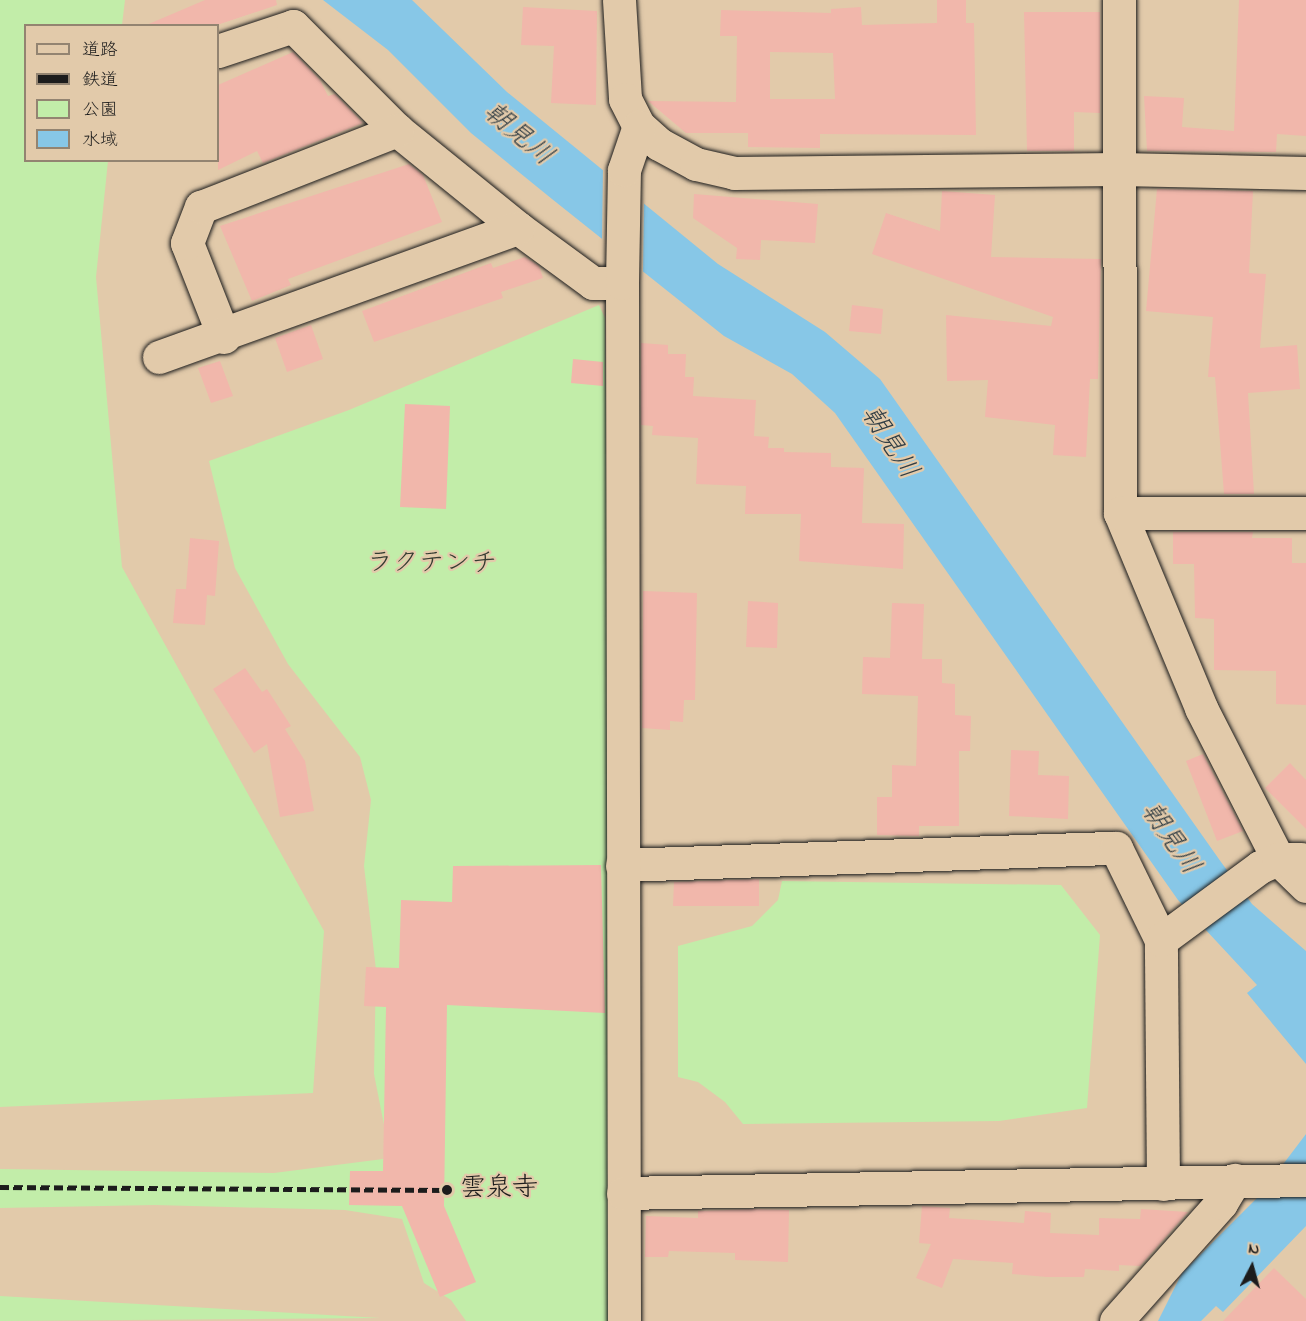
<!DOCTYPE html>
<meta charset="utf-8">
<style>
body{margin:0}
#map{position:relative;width:1306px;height:1321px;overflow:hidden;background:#e2caaa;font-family:"Indie Flower","Klee One",sans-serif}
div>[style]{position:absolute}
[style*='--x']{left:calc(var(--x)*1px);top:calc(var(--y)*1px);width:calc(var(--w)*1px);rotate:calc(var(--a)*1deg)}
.green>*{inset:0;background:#c2eda9}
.water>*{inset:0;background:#87c7e7}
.pier>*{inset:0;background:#e2caaa}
.building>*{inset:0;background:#f1b7ab}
.roads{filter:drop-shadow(0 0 2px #1c1c1c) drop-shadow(0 0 2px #1c1c1c)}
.minor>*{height:33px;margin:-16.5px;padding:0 16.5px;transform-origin:16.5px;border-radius:16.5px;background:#e2caaa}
.tertiary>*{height:33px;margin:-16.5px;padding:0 16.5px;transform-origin:16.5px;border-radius:16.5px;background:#e2caaa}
.rail>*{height:4.5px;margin-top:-2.25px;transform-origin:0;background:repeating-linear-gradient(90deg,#1c1c1c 0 9px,transparent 0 13.5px)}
.dots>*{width:16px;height:16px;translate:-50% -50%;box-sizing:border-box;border:3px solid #e2caaa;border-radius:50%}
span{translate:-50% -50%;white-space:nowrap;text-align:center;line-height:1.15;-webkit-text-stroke:4.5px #e2caaa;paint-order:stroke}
.park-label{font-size:26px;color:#353b31}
.poi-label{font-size:26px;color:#1c1c1c}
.left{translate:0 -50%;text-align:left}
.water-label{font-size:27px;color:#313e45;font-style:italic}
.legend{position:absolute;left:24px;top:24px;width:195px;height:138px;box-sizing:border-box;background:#e2caaa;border:2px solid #938471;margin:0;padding:8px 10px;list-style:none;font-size:18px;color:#1c1c1c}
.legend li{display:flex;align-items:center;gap:12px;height:30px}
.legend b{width:30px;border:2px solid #938471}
.north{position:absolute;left:1222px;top:1237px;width:60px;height:60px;-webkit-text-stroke:4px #e2caaa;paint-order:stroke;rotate:6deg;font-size:16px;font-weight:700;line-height:24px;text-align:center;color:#1c1c1c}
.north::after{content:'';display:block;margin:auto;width:21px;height:27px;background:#1c1c1c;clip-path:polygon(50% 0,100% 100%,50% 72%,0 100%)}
</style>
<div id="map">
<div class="green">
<div style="clip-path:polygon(0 0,125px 0,122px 25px,26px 26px,26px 160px,108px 161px,96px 277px,122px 567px,324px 931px,313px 1093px,0 1107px)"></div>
<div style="clip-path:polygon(599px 305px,605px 318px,615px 1321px,466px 1321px,451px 1300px,424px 1283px,402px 1219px,345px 1210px,155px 1205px,0 1208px,0 1169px,274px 1173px,383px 1159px,387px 1140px,374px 1074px,376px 970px,364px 866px,371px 800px,360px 757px,288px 664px,235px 568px,209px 461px,349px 410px)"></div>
<div style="clip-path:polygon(782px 881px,1061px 885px,1100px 935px,1087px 1108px,999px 1121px,743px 1124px,725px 1102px,698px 1082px,678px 1077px,678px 946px,752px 926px,778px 900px)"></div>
<div style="clip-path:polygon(0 1296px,380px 1318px,0 1321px)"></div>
</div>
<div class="water">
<div style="clip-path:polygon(323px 0,412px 0,507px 92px,718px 264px,825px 332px,880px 379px,1221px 862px,1252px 904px,1306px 951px,1306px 1064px,1247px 993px,1257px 985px,1178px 900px,835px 413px,792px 374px,724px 336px,552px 199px,471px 133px,388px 50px)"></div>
<div style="clip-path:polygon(1306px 1134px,1306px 1226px,1223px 1312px,1216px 1306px,1201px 1321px,1158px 1321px,1182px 1273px,1259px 1196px)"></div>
</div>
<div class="pier">
<div style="clip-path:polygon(603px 166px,644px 200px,643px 275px,602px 242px)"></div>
</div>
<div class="building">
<div style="clip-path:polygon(205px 0,276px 0,277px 5px,214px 26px,144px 26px)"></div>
<div style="clip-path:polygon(evenodd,937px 0,966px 0,966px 23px,974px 23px,976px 135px,820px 134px,820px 148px,748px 147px,748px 133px,686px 133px,648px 101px,736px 102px,737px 36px,720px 36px,721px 10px,831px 13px,831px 9px,861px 7px,862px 25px,937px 23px,937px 0,770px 52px,833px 53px,835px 99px,770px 99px,770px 52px)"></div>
<div style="clip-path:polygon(1239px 0,1306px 0,1306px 136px,1277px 134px,1276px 152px,1147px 151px,1144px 96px,1184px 98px,1182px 127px,1234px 131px)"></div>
<div style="clip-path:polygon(523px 7px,597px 11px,596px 105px,551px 103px,554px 46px,521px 45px)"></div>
<div style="clip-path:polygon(1024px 12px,1100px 12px,1100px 113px,1074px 112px,1074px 151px,1027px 151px)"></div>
<div style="clip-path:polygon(293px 52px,320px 80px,328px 96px,335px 94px,363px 123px,263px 163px,257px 151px,218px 170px,218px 85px)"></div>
<div style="clip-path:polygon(409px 164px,423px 175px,442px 222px,288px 279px,291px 285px,252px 301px,220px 226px)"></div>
<div style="clip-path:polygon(1157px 189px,1253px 191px,1249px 273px,1266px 274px,1260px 348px,1297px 345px,1300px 389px,1248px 393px,1254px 494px,1224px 494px,1215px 377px,1208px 377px,1213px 317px,1146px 311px)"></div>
<div style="clip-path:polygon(942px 191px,995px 195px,991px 257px,1101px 259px,1098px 379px,1090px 379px,1086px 457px,1053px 455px,1055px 425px,985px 417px,988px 380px,947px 381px,946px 315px,1051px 326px,1053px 317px,872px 254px,886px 213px,940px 231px)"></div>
<div style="clip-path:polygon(694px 194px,818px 204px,815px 243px,761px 240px,760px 260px,736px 259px,737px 248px,693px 218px)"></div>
<div style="clip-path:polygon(525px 257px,539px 266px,543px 278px,501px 292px,503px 298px,374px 342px,362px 311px,491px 263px,493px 268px)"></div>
<div style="clip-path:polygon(852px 305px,883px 309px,881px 334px,849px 331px)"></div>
<div style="clip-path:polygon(311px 325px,323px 359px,287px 372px,275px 338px)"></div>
<div style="clip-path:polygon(641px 343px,668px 345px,668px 354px,686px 354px,685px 377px,694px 377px,693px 396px,756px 400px,754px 436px,769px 437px,768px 448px,784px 448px,784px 452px,831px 453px,831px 467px,864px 468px,862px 523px,904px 524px,903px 569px,799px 561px,801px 514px,745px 514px,746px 486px,696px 484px,698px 438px,652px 435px,653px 426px,641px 425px)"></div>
<div style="clip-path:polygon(573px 359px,603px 362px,603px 386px,571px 383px)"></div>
<div style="clip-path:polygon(220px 361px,233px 396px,211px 403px,198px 368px)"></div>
<div style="clip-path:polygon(405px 404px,450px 406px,446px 509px,400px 507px)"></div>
<div style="clip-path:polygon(1173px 532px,1253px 532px,1252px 538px,1292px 538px,1292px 563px,1306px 563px,1306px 705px,1276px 704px,1276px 671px,1214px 670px,1214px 619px,1195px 618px,1194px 564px,1173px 564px)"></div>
<div style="clip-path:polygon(190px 538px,219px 541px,215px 596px,207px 595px,205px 625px,173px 623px,176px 589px,186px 589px)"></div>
<div style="clip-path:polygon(643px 591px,697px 593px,695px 700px,684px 700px,683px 722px,670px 721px,670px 730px,642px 728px)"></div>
<div style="clip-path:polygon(748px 601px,778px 603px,777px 648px,746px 647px)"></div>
<div style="clip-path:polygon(892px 603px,924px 604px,922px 659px,942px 659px,942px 683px,955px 684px,955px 715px,971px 716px,970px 751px,959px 751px,959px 826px,919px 826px,919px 836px,877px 835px,877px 797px,892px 797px,892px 765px,916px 766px,918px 696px,862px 694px,863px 657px,890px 658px)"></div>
<div style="clip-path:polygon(245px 668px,262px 692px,267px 689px,291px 726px,285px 729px,305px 761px,314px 811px,280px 817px,267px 744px,254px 753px,213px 689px)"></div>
<div style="clip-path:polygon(1011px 750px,1039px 751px,1038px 775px,1069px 776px,1068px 819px,1009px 816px)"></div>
<div style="clip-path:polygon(1203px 754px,1243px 831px,1217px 841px,1186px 761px)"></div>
<div style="clip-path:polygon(1290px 763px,1306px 780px,1306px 829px,1265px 788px)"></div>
<div style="clip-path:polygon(601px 865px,605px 1013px,447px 1005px,444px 1206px,476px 1282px,440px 1297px,402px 1206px,349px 1205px,350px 1171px,383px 1171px,386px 1007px,364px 1006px,366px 967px,399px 968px,401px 900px,452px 902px,453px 866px)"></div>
<div style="clip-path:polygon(759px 879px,759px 906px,673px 906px,674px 882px)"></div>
<div style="clip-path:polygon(922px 1206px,950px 1208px,949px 1218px,1024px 1223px,1025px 1211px,1051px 1213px,1050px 1233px,1099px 1235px,1099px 1218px,1140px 1219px,1141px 1209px,1188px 1212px,1140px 1266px,1119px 1265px,1119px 1271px,1085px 1269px,1084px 1277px,1047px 1277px,1012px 1274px,1013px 1263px,953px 1259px,942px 1288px,916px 1278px,931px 1244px,919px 1243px)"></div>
<div style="clip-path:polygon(754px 1209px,789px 1210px,788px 1262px,735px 1260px,735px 1253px,669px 1251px,668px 1257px,645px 1257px,646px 1216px,698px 1218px,698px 1211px)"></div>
<div style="clip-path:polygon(1274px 1268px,1306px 1299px,1306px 1321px,1223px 1321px)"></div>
</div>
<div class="roads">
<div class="minor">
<div style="--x:619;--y:0;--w:99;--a:86.5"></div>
<div style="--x:625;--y:99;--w:30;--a:63"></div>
<div style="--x:639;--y:126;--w:27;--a:42"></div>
<div style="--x:659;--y:144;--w:42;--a:28.4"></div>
<div style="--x:696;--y:164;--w:39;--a:13"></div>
<div style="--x:734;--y:173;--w:385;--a:-0.6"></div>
<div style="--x:1119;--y:169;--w:187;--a:1.2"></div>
<div style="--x:1119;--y:0;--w:513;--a:89.89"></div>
<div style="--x:1120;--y:513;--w:211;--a:67.4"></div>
<div style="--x:1201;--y:708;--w:169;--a:63"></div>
<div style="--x:1278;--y:859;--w:39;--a:44"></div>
<div style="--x:218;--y:51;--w:79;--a:-18.4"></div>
<div style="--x:293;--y:26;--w:147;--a:45"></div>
<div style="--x:397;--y:130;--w:156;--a:39"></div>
<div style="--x:518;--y:228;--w:93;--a:36.3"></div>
<div style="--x:593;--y:283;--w:29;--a:0"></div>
<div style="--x:224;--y:337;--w:101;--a:-111.5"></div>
<div style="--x:187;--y:243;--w:39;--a:-69"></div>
<div style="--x:201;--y:207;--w:211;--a:-21.4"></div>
<div style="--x:159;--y:357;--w:381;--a:-19.8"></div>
<div style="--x:1120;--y:513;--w:186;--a:0"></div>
<div style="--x:622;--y:865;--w:494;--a:-2"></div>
<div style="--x:1116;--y:848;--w:102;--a:63.9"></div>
<div style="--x:1163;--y:1184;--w:244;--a:-90.5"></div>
<div style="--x:1161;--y:940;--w:123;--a:-36.4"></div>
<div style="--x:1260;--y:867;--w:20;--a:-24"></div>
<div style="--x:1278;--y:859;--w:23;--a:0"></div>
<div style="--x:624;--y:1321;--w:1038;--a:-90.11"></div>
<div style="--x:622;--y:283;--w:113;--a:-89"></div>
<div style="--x:624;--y:170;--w:46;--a:-71.2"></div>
<div style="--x:1116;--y:1321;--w:158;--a:-48.3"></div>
<div style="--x:1221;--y:1203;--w:27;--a:-59"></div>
</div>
<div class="tertiary">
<div style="--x:623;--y:1193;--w:683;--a:-1.09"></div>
</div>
</div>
<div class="rail">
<div style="--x:0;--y:1187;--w:447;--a:0.4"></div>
</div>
<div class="dots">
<div style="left:447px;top:1190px;background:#1c1c1c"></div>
</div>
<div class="park-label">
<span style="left:432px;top:565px">ラクテンチ</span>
</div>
<div class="poi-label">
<span class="left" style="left:460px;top:1190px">雲泉寺</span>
</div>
<div class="water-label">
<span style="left:518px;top:135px;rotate:40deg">朝見川</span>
<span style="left:889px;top:443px;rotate:57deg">朝見川</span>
<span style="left:1170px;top:839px;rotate:55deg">朝見川</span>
</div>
<ul class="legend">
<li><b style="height:8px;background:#e2caaa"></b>道路</li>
<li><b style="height:8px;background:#1c1c1c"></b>鉄道</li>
<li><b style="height:16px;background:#c2eda9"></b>公園</li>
<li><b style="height:16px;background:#87c7e7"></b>水域</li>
</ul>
<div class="north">N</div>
</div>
